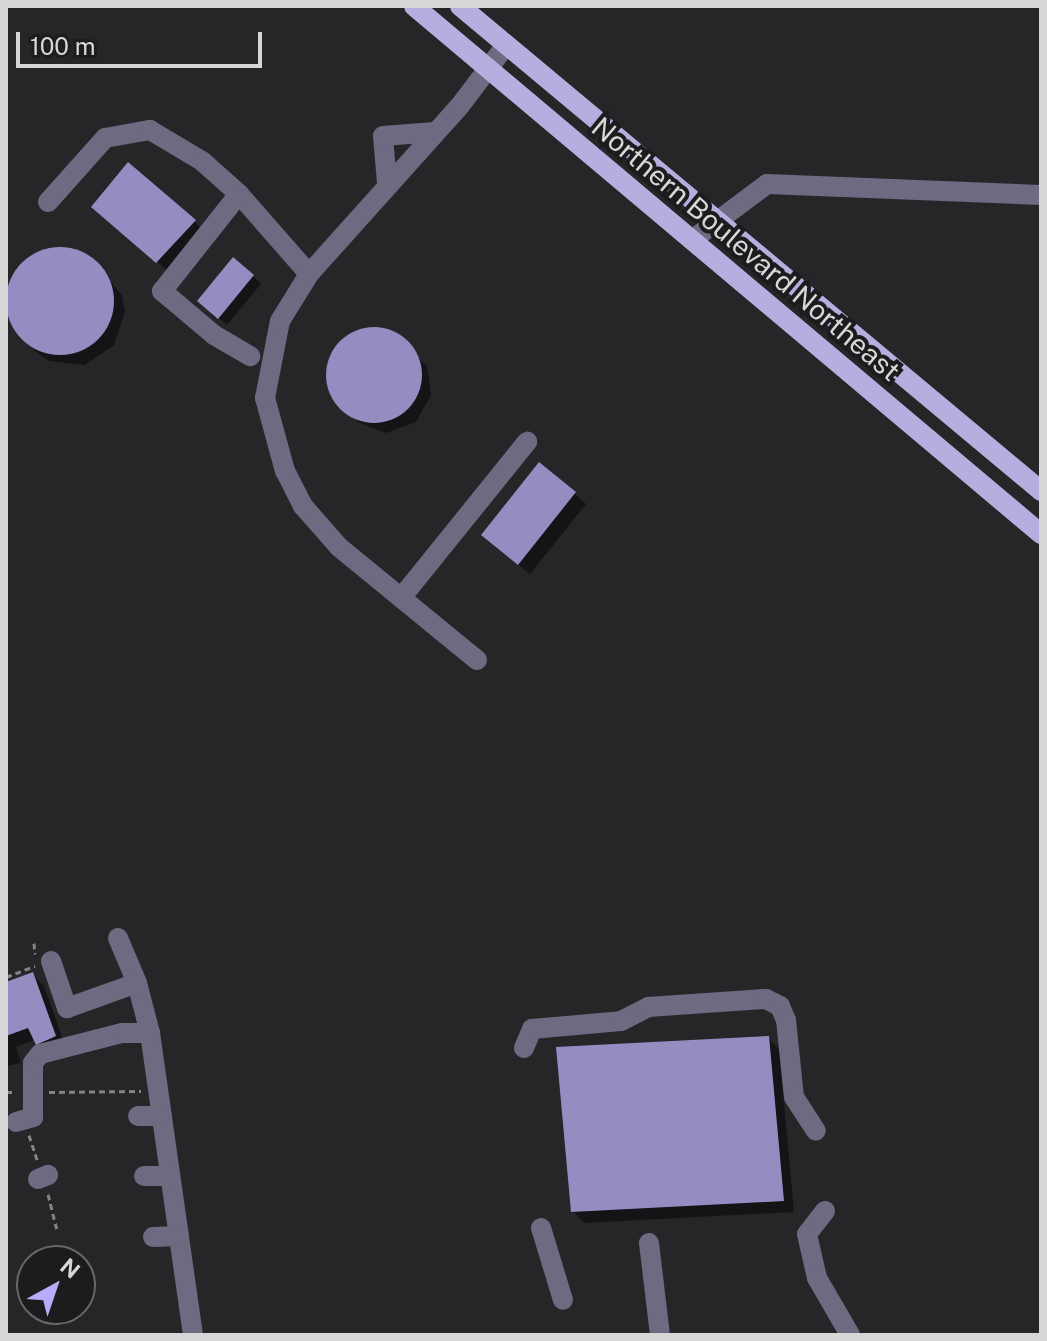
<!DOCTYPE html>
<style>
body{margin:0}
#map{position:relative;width:1047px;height:1341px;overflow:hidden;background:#262528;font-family:"Public Sans",sans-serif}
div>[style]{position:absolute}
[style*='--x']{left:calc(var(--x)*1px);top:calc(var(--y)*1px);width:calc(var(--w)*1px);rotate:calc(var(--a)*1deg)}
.shadow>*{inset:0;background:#0007}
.building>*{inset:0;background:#958cc2}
.round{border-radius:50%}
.path>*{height:3px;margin-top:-1.5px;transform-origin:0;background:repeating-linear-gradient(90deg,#848486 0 6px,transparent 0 10px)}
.minor>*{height:20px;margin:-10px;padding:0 10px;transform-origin:10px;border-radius:10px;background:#6d6a81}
.major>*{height:20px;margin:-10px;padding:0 10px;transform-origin:10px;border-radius:10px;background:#b6aede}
span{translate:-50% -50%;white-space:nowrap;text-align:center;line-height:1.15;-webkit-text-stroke:8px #1c1c1e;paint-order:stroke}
.street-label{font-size:28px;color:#d7d7d8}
.frame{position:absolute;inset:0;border:8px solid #d7d7d8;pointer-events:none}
.north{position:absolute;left:16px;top:1245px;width:80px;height:80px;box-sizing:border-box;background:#1c1c1e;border:2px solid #676768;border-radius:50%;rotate:40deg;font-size:22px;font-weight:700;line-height:32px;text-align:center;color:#d7d7d8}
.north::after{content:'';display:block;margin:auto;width:28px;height:36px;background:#b8abf7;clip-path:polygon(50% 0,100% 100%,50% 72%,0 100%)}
.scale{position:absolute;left:16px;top:32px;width:246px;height:36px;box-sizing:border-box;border:4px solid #d7d7d8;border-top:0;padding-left:10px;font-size:24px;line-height:28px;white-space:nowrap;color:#d7d7d8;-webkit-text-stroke:6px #1c1c1e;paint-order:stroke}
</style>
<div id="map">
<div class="shadow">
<div style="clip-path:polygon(105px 218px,194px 221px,205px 232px,169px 272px)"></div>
<div style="clip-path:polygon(73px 250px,101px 269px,122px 296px,125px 312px,114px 345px,85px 365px,49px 361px,35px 351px,7px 306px,15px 273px,40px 252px)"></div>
<div style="clip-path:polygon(253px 276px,261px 284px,227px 325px,208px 309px)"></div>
<div style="clip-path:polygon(365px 329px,393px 333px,427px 366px,431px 395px,416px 422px,386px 433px,357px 422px,334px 398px,328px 369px,340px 343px)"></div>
<div style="clip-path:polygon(574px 493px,586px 504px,530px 574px,494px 546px)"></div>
<div style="clip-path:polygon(33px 975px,44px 986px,66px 1048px,49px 1055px,34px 1040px,16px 1047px,21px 1063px,6px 1066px,6px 985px)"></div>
<div style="clip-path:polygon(768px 1038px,779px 1049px,794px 1212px,584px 1223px,573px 1211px)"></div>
</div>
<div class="building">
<div style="clip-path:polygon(128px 162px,196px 220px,156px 263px,91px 207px)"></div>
<div class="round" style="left:6px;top:247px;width:108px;height:108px"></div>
<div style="clip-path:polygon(233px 257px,254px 275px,218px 319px,197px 301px)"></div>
<div class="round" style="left:326px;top:327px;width:96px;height:96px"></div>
<div style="clip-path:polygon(539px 462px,576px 492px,518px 565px,481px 535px)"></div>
<div style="clip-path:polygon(33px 972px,56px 1036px,36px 1045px,28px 1028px,6px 1036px,6px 982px)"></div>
<div style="clip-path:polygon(769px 1036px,784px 1201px,571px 1212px,556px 1047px)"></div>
</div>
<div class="path">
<div style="--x:34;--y:943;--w:11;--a:85"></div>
<div style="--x:6;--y:977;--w:31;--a:-21"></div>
<div style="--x:6;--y:1092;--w:8;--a:0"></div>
<div style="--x:49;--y:1092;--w:92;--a:-0.6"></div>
<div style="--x:29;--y:1135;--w:28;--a:72"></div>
<div style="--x:48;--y:1194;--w:36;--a:76"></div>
</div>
<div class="minor">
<div style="--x:387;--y:183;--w:47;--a:-94.9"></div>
<div style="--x:383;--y:136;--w:52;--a:-4.4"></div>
<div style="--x:239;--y:194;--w:106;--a:48.8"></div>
<div style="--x:48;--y:202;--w:86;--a:-48.3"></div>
<div style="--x:105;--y:138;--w:46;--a:-10.1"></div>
<div style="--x:150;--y:130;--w:61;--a:30.8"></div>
<div style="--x:202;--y:161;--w:50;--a:41.7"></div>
<div style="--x:239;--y:194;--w:124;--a:128.4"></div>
<div style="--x:162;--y:291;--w:68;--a:40.2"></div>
<div style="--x:214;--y:335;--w:42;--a:30.3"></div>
<div style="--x:692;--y:240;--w:94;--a:-36.7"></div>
<div style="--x:767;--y:184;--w:274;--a:2.3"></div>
<div style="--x:401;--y:598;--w:201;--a:-51.1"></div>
<div style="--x:477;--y:660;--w:178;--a:-140.7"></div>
<div style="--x:339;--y:547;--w:55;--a:-131.3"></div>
<div style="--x:303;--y:506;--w:39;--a:-117"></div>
<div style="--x:285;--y:471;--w:76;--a:-105.3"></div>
<div style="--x:265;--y:398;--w:78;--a:-79"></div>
<div style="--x:280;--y:321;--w:55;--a:-58.3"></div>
<div style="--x:309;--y:274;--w:224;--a:-48.1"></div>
<div style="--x:459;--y:107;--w:78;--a:-52.8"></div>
<div style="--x:118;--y:938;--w:49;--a:67.1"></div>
<div style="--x:137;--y:983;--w:52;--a:75.4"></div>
<div style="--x:150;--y:1033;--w:305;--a:81.9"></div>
<div style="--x:51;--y:961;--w:50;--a:71.2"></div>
<div style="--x:67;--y:1008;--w:74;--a:-19.7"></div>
<div style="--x:524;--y:1048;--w:21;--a:-67"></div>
<div style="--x:532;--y:1029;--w:89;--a:-5.1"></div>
<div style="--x:621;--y:1021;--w:30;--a:-27"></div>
<div style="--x:648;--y:1007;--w:118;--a:-3.9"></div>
<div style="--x:766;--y:999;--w:16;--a:27"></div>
<div style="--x:780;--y:1006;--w:15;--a:67"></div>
<div style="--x:786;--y:1020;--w:77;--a:84.1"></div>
<div style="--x:794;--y:1097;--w:40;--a:57.1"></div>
<div style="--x:138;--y:1116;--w:24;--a:0"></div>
<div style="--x:16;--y:1122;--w:18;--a:-16"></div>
<div style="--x:33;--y:1117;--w:54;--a:-90"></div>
<div style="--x:33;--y:1063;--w:11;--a:-52"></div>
<div style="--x:40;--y:1054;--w:85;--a:-14.4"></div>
<div style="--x:122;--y:1033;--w:28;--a:0"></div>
<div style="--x:144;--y:1176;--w:26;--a:0"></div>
<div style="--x:38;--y:1179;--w:11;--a:-22"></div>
<div style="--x:825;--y:1211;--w:29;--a:128"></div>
<div style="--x:807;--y:1234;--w:45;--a:77.2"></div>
<div style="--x:817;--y:1278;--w:66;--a:59.9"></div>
<div style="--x:541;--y:1228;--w:75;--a:73"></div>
<div style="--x:153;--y:1237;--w:26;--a:-2"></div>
<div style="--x:649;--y:1243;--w:93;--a:83.2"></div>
</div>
<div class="major">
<div style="--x:414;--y:6;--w:820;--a:40.1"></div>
<div style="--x:460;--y:6;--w:757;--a:39.85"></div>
</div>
<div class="street-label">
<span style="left:746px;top:249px;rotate:40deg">Northern Boulevard Northeast</span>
</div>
<div class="frame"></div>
<div class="north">N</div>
<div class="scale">100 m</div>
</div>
